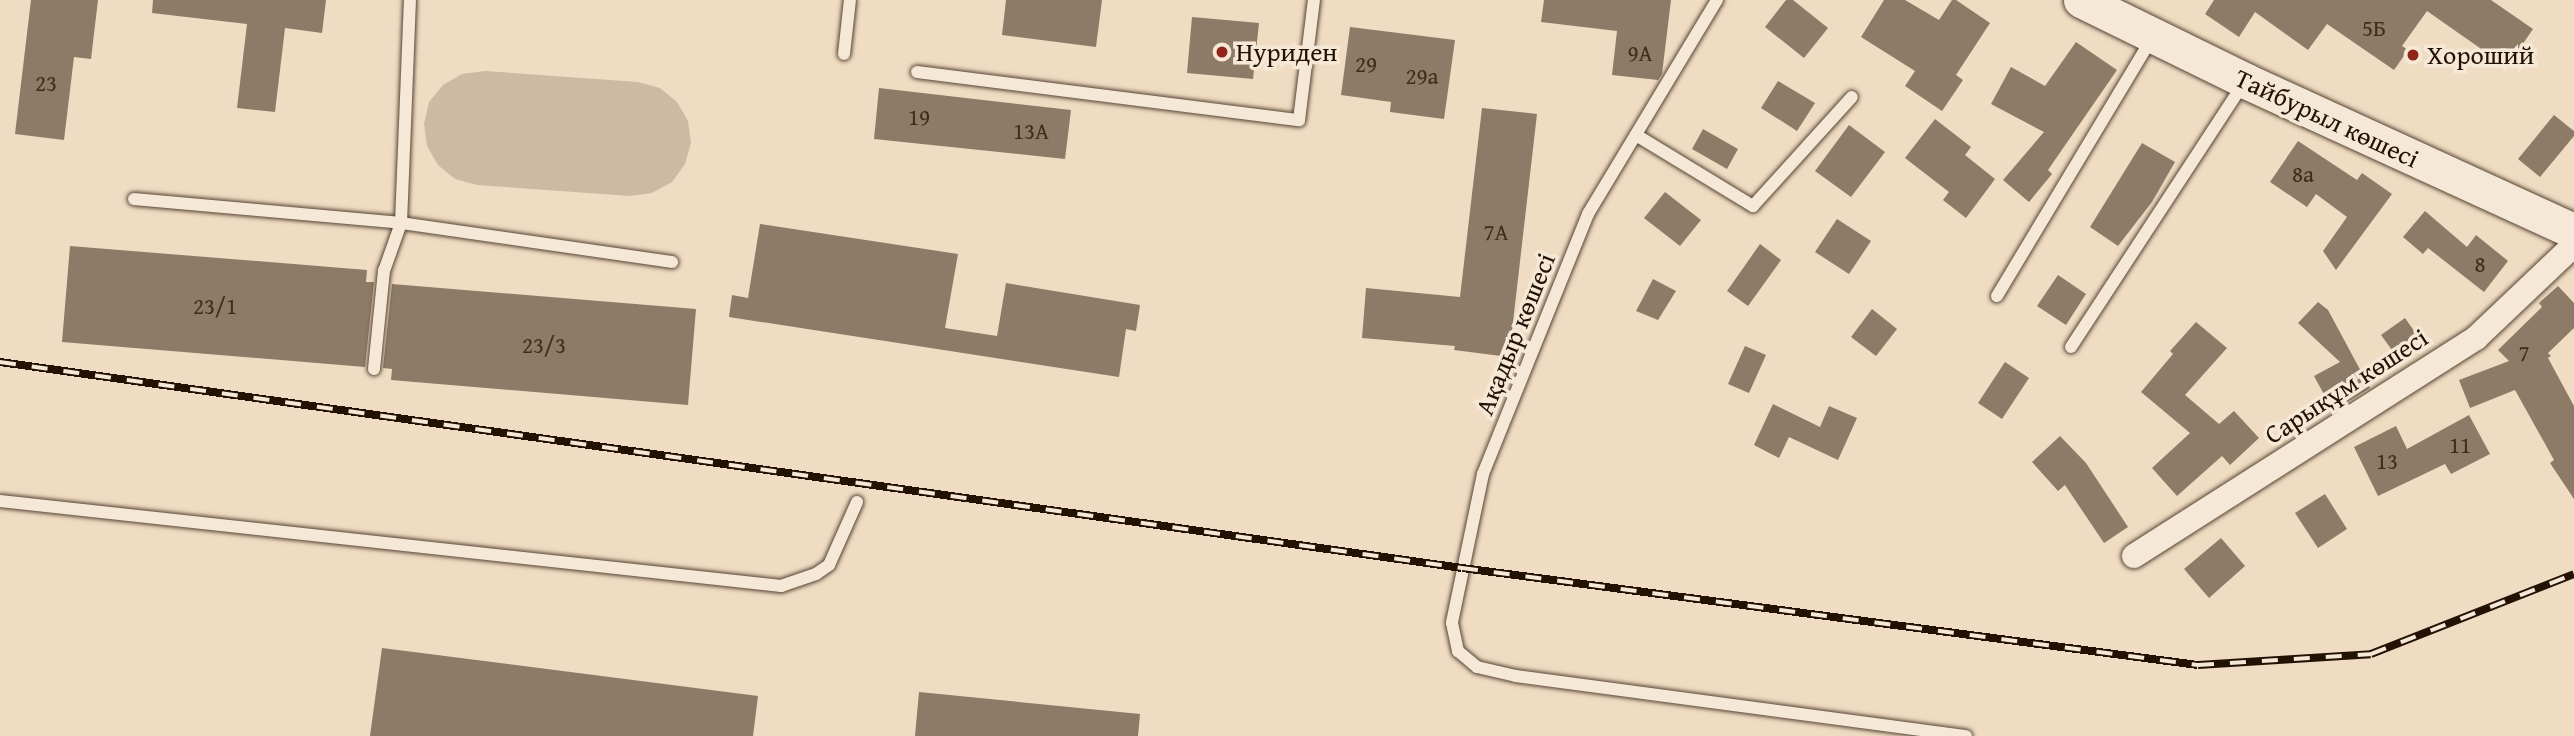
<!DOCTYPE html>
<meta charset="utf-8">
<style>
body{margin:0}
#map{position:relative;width:2574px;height:736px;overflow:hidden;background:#efdcc2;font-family:"Gentium Book Plus",serif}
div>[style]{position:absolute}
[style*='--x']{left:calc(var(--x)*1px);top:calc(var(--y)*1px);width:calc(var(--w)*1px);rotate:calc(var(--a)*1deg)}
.green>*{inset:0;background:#ccbaa2}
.building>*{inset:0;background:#8d7b67}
.roads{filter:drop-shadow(0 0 2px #564434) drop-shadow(0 0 2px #564434)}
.lane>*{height:12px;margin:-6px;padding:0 6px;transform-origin:6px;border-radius:6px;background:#f5e8d7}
.street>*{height:24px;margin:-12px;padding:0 12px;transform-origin:12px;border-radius:12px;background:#f5e8d7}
.secondary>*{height:35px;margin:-17.5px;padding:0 17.5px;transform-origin:17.5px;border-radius:17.5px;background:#f5e8d7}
.rail>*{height:8px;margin-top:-4px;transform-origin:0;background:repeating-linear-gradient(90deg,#f5e8d7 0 16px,#231204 0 32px);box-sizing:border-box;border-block:2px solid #231204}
.dots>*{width:19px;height:19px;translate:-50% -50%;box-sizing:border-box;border:4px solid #f5e8d7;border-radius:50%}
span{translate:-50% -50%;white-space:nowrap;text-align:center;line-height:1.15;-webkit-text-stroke:7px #f5e8d7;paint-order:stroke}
.number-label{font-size:23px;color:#3e2c1d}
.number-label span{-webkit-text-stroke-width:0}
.poi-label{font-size:26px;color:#231204}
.left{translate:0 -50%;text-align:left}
.street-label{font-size:26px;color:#231204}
</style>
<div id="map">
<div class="green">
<div style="clip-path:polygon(485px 71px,638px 82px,660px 88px,677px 102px,688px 121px,691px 143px,685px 164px,672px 182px,652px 193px,630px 196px,477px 185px,455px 179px,438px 165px,427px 146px,424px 124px,429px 102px,443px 85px,462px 74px)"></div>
</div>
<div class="building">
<div style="clip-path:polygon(31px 0,98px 0,91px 59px,74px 57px,64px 140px,15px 134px)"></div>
<div style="clip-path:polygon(153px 0,326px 0,322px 33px,285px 28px,275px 112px,237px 108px,247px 24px,152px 13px)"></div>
<div style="clip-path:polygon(1006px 0,1102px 0,1096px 47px,1002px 35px)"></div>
<div style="clip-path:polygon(1544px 0,1671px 0,1662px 74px,1658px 80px,1612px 75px,1617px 31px,1541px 22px)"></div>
<div style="clip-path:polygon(1786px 0,1793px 0,1828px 28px,1804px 58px,1765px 27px)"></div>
<div style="clip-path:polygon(1884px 0,1905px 0,1939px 20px,1952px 0,1956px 0,1990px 23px,1956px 75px,1963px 80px,1942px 111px,1905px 86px,1915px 71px,1861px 37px)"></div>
<div style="clip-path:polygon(2214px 0,2491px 0,2533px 29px,2507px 67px,2427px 11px,2402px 46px,2408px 50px,2394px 70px,2327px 24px,2308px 50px,2255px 12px,2239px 37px,2205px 14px)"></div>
<div style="clip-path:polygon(1192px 17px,1259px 23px,1253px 79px,1187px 73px)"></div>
<div style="clip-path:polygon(1350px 27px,1455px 40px,1444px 119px,1390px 112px,1391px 102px,1341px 95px)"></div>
<div style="clip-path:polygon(2076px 42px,2117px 70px,2048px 170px,2052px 174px,2029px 202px,2003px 180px,2044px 132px,1991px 104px,2011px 67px,2045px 86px)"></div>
<div style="clip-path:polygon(1778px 81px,1815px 103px,1797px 131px,1761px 108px)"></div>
<div style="clip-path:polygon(879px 88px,1071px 110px,1065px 159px,874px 139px)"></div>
<div style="clip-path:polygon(1482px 108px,1537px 114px,1509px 357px,1454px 350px,1455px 346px,1362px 338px,1366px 288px,1460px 297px)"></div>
<div style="clip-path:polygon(2554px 115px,2574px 131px,2574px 136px,2540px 177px,2518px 159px)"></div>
<div style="clip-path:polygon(1935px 119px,1971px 147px,1965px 155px,1995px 179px,1966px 218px,1943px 200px,1949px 192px,1905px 158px)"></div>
<div style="clip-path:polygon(1849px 125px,1885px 152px,1851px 197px,1815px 171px)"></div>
<div style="clip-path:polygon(1703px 129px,1738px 149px,1727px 169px,1692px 149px)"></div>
<div style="clip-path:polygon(2298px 141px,2357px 180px,2362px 173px,2392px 194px,2336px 270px,2323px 251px,2347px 217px,2316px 194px,2307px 207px,2270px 182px)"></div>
<div style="clip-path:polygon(2142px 143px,2175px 162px,2152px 202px,2118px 246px,2090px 227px)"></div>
<div style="clip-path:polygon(1665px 192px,1701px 220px,1680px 246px,1644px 218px)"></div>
<div style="clip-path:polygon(2425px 211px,2467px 247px,2476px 235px,2508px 261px,2484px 292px,2428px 248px,2423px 254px,2403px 237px)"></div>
<div style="clip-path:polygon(1837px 219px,1871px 241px,1849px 274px,1815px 252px)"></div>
<div style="clip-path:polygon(760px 224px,958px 254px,945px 328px,997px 336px,1006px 283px,1140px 305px,1136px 331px,1126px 329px,1119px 377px,729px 317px,732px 295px,748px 298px)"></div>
<div style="clip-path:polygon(1760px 244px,1781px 260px,1748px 306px,1727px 291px)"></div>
<div style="clip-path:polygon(70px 246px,367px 270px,366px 282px,374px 282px,365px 367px,62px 342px)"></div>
<div style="clip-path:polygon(2058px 275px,2086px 294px,2066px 325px,2037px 306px)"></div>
<div style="clip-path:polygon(1653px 279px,1676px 291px,1658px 320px,1636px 311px)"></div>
<div style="clip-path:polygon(392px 284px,696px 309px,688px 405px,391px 380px,392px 369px,383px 368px)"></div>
<div style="clip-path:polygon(2558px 286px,2574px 303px,2574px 328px,2548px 353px,2551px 356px,2548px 358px,2574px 406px,2574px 499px,2550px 463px,2554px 460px,2515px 390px,2470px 408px,2459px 380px,2509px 361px,2498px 350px,2542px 307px,2539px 303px)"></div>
<div style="clip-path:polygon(2318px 302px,2328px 310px,2370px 388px,2333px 411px,2314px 376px,2340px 362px,2298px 323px)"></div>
<div style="clip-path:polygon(1872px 309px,1897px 329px,1876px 356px,1851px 337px)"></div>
<div style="clip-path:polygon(2405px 318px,2424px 345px,2400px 361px,2381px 335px)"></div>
<div style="clip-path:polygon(2196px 322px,2227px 348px,2185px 395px,2219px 424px,2234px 411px,2259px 438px,2230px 465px,2222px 456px,2177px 496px,2152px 468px,2190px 433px,2141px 392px,2173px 354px,2170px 351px)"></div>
<div style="clip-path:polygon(1745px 346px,1766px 355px,1749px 393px,1728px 384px)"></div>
<div style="clip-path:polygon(2005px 362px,2029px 378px,2002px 419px,1978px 403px)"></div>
<div style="clip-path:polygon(1773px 404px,1820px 427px,1829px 406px,1857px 418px,1838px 460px,1789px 437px,1779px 458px,1754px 445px)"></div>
<div style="clip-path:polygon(2469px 415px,2490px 454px,2451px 474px,2445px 464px,2378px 496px,2354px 447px,2396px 426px,2407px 449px)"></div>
<div style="clip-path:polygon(2060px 436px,2086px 463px,2128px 527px,2104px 543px,2065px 485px,2058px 491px,2032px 462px)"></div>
<div style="clip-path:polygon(2325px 494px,2347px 529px,2318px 548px,2295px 513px)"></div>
<div style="clip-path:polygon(2221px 538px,2245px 566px,2209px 598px,2184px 569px)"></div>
<div style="clip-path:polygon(382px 648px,758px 696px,753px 736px,370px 736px)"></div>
<div style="clip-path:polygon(919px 692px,1140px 714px,1138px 736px,915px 736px)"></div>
</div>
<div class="roads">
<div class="lane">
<div style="--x:1717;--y:0;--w:250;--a:121.1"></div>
<div style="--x:1588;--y:214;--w:280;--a:112"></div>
<div style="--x:1483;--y:474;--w:152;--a:101.8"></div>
<div style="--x:1452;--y:623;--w:29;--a:78"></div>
<div style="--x:1458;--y:651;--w:25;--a:40"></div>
<div style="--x:1477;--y:667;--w:40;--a:13"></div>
<div style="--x:1516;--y:676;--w:454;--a:7.6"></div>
<div style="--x:844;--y:54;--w:54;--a:-83.7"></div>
<div style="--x:917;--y:72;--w:385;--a:7.2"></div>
<div style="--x:1299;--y:120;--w:121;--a:-82.9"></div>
<div style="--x:1636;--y:135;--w:137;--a:31.3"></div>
<div style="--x:1753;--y:206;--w:147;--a:-47.8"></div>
<div style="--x:134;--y:199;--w:268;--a:5.1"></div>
<div style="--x:401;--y:223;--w:223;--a:-87.7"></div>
<div style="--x:1997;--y:296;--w:301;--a:-59"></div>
<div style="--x:2071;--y:347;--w:314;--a:-56.8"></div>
<div style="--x:374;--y:369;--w:99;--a:-84.2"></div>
<div style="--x:384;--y:271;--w:51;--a:-70.5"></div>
<div style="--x:401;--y:223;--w:274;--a:8.2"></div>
<div style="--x:0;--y:501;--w:786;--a:6.21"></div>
<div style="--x:781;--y:586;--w:37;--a:-19"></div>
<div style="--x:816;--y:574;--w:16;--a:-35"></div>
<div style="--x:829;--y:565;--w:69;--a:-66"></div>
</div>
<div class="street">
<div style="--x:2134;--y:556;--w:406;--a:-32.5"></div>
<div style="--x:2476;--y:338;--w:135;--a:-43.5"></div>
</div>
<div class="secondary">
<div style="--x:2081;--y:0;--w:184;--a:26.1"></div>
<div style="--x:2246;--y:81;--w:361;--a:24.6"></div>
</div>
</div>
<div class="rail">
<div style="--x:0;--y:362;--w:1476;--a:8.02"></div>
<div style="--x:1462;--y:568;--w:742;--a:7.51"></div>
<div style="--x:2198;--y:665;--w:173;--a:-3.6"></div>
<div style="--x:2371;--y:654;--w:218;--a:-21.5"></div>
</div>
<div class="dots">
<div style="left:1222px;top:52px;background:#8f2418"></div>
<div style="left:2413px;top:55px;background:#8f2418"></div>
</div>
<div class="number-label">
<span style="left:2374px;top:28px">5Б</span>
<span style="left:1640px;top:53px">9А</span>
<span style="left:1366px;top:64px">29</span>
<span style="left:1422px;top:76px">29а</span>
<span style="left:46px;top:83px">23</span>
<span style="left:919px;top:117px">19</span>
<span style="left:1031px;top:131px">13А</span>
<span style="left:2303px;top:174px">8а</span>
<span style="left:1496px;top:232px">7А</span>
<span style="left:2480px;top:264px">8</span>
<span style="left:215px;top:306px">23/1</span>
<span style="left:544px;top:345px">23/3</span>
<span style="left:2524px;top:353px">7</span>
<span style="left:2460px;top:445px">11</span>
<span style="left:2387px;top:461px">13</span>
</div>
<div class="poi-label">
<span class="left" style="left:1236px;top:52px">Нуриден</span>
<span class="left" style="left:2427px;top:55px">Хороший</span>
</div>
<div class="street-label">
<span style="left:2327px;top:118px;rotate:25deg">Тайбурыл көшесі</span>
<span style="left:1515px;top:334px;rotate:-68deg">Ақадыр көшесі</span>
<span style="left:2346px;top:386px;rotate:-33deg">Сарықұм көшесі</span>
</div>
</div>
